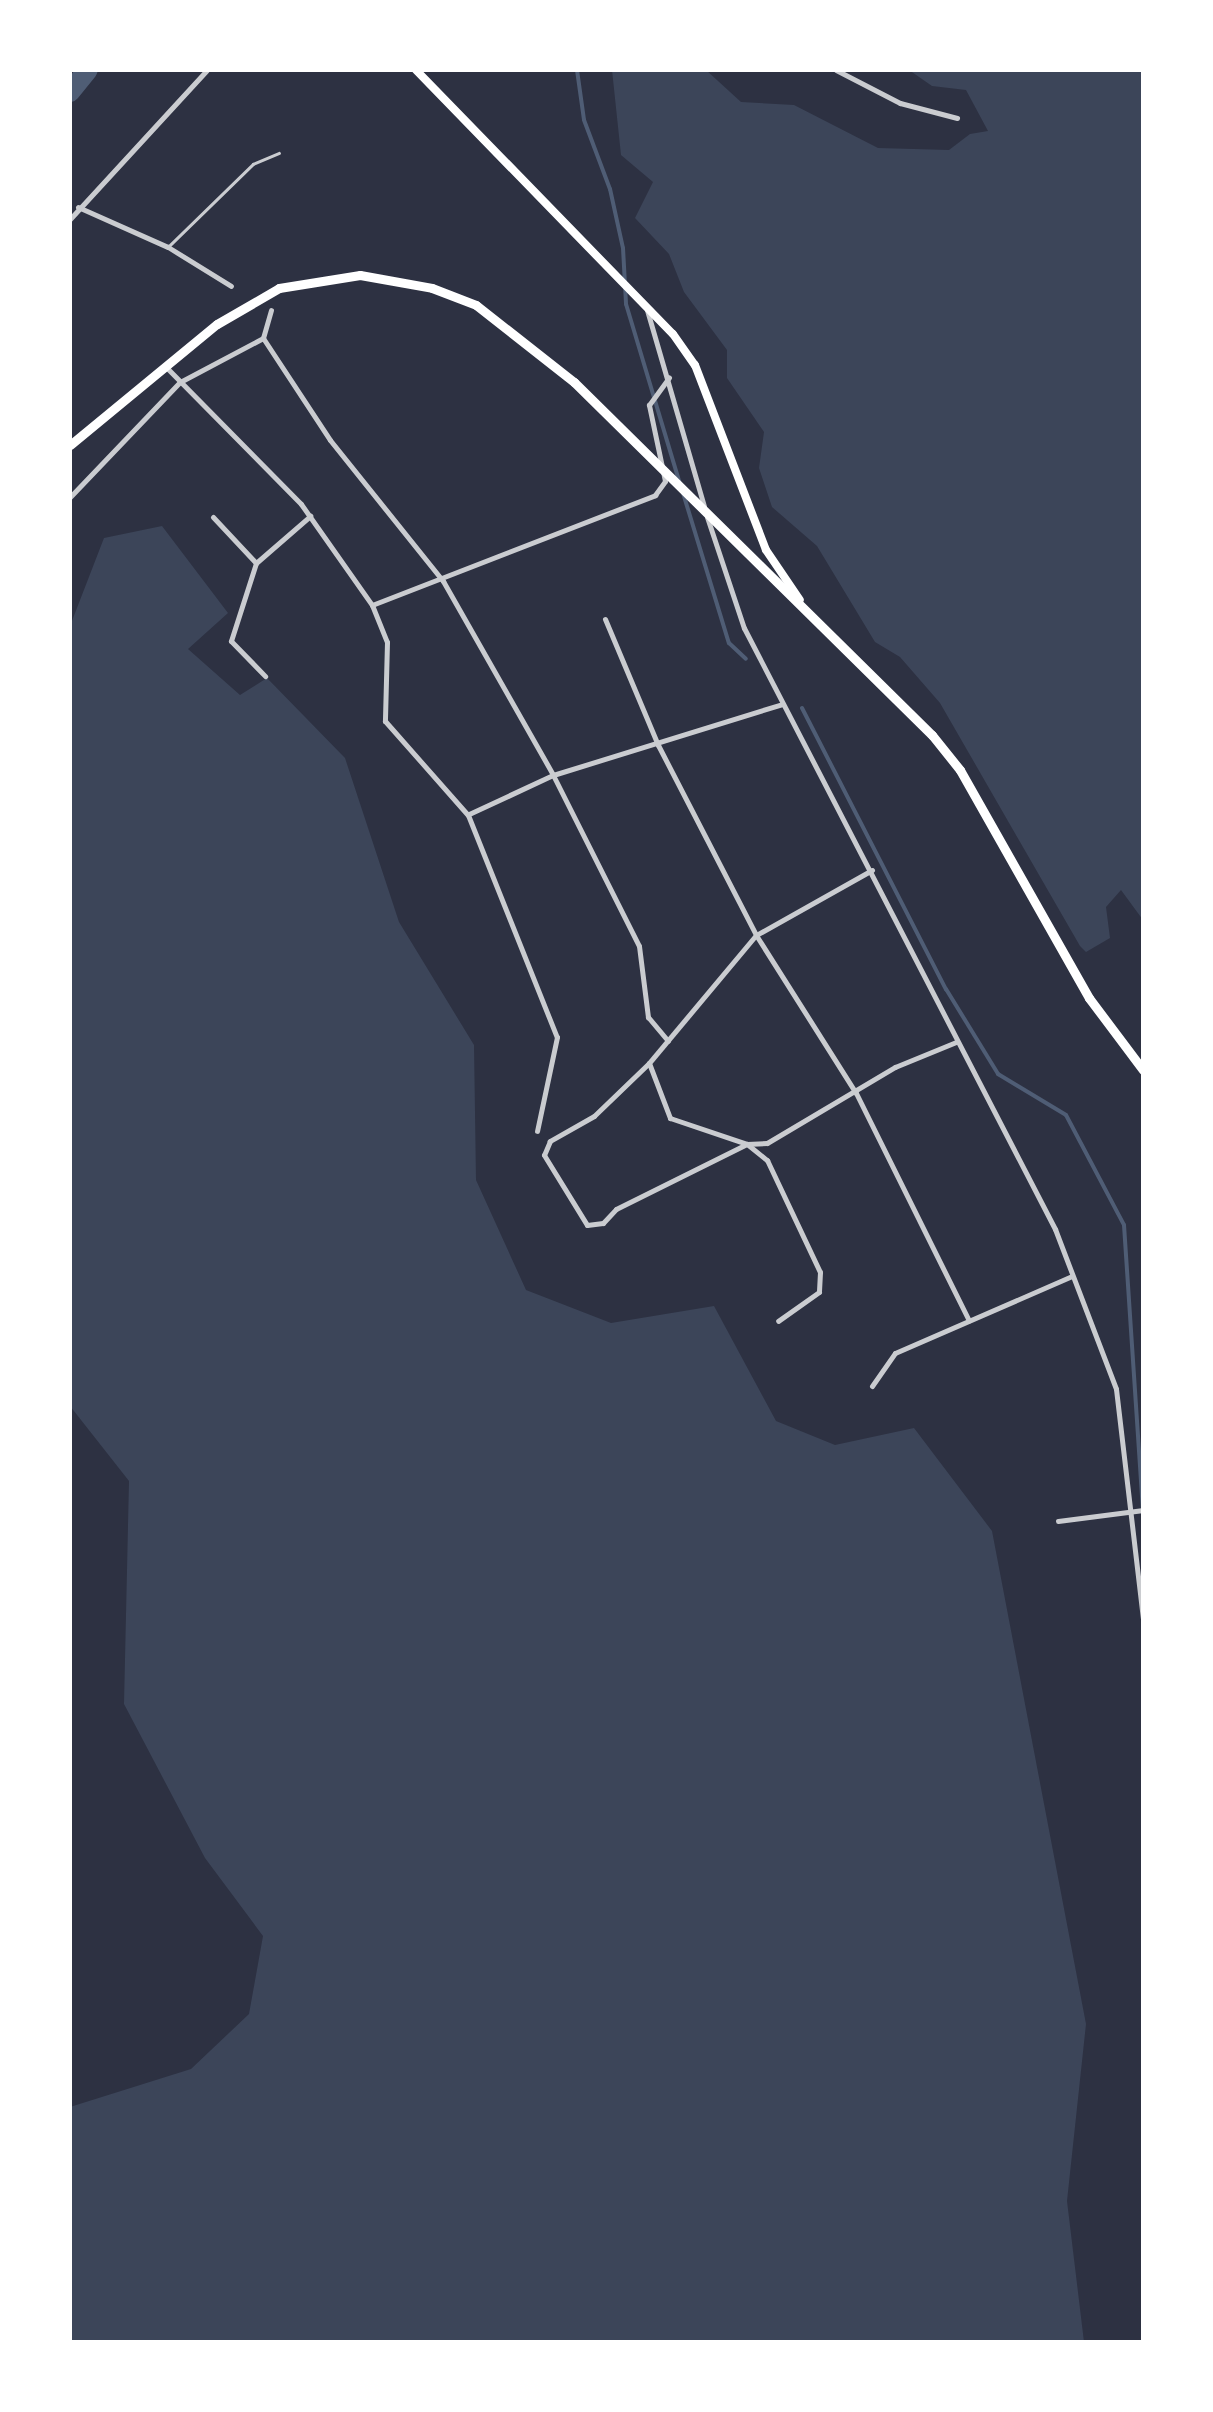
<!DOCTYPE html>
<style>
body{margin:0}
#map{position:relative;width:1213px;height:2412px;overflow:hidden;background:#2d3142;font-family:"Fira Sans Condensed",sans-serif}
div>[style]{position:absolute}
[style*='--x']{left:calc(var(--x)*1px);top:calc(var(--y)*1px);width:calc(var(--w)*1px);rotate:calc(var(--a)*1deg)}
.green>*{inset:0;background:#3c4559}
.stream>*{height:4px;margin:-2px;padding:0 2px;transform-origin:2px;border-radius:2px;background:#4f5d75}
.river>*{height:20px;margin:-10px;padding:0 10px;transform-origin:10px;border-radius:10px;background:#4f5d75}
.service>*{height:2.5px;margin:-1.25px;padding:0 1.25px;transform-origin:1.25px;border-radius:1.25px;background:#caccd0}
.minor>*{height:5px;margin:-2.5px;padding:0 2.5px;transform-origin:2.5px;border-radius:2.5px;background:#caccd0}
.secondary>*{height:8px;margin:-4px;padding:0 4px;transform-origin:4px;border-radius:4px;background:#fff}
.trunk>*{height:9px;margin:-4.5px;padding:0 4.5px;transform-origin:4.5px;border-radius:4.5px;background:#fff}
span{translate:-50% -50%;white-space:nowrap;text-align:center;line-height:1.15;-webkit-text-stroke:8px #fff;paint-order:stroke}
.frame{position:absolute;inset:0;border:72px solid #fff;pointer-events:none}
</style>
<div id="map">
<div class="green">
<div style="clip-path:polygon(612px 70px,706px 70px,741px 102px,794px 105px,878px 148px,949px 150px,970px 134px,988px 131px,966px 90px,932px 86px,909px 70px,1143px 70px,1143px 920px,1121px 890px,1106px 907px,1110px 938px,1086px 952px,1080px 946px,940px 703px,900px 657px,875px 642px,817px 546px,772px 507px,759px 468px,764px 432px,727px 378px,727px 350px,684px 292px,669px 254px,635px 218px,653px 182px,621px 155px)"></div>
<div style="clip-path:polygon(162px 526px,228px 613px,188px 649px,240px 695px,267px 678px,345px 758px,399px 922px,474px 1045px,476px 1180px,526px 1290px,611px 1323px,714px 1306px,776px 1421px,835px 1445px,914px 1428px,992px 1531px,1086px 2024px,1067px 2201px,1084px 2342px,70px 2342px,70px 2107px,191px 2069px,249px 2014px,263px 1936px,205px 1858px,124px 1704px,129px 1481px,70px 1406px,70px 626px,104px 538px)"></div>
</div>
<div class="stream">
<div style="--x:577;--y:70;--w:50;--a:82"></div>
<div style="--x:584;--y:120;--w:74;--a:69.4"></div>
<div style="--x:610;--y:189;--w:60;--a:77.6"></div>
<div style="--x:623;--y:248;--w:56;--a:86.9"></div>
<div style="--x:626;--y:304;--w:188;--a:73.3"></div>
<div style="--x:683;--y:493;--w:157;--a:73"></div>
<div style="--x:729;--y:643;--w:23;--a:43"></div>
<div style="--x:802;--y:708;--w:316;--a:62.9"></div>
<div style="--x:946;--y:989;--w:100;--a:58.5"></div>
<div style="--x:998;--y:1074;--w:79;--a:31.1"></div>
<div style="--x:1066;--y:1115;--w:124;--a:62.2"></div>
<div style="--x:1124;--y:1225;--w:284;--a:86.2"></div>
</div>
<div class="river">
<div style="--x:70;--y:92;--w:28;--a:-51"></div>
</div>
<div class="service">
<div style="--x:169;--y:246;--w:117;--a:-44.3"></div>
<div style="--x:253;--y:164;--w:28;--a:-23"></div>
</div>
<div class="minor">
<div style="--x:836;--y:70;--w:72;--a:27.3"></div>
<div style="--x:900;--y:103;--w:59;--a:14.7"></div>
<div style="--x:78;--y:207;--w:98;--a:24"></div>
<div style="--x:168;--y:247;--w:74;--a:31.8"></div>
<div style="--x:70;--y:219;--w:202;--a:-47.4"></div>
<div style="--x:647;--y:310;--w:204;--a:73.8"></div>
<div style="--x:263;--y:338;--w:122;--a:56.7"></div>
<div style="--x:330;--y:440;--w:181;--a:51.3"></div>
<div style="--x:443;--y:581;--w:223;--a:60.4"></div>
<div style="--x:553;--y:775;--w:191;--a:63.3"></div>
<div style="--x:639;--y:946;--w:72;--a:82.8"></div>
<div style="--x:648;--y:1017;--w:31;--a:50"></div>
<div style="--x:263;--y:338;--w:29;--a:-74"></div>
<div style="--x:166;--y:367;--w:192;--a:45.4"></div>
<div style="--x:301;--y:504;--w:123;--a:54.9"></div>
<div style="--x:372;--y:605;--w:40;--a:68"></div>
<div style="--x:387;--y:642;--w:79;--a:91.5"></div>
<div style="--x:385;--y:721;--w:125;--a:48.6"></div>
<div style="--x:468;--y:815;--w:239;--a:68.2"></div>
<div style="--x:557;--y:1037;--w:96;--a:102"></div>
<div style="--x:70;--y:497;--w:159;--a:-46.3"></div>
<div style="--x:180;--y:382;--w:94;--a:-27.9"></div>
<div style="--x:213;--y:517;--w:63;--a:46.9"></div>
<div style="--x:256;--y:563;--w:82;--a:107.8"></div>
<div style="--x:231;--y:641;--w:49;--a:45.8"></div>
<div style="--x:707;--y:517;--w:117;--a:71.6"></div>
<div style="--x:744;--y:628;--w:677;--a:62.64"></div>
<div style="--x:1055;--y:1229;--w:171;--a:69.1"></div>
<div style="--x:1116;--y:1389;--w:232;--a:83.3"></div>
<div style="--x:256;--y:563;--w:72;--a:-41"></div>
<div style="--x:372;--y:605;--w:304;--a:-21.2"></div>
<div style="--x:655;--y:495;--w:17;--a:-54"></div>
<div style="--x:665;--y:481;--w:78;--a:-101.9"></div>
<div style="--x:649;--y:405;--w:34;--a:-54"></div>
<div style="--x:605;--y:619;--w:137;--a:67.2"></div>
<div style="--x:658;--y:745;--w:214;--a:62.7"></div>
<div style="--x:756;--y:935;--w:187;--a:57.7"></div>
<div style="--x:856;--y:1093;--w:254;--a:63.6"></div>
<div style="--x:469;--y:814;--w:93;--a:-24.9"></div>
<div style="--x:553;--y:775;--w:240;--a:-17.2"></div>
<div style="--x:872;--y:870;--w:133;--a:150.7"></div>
<div style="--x:756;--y:935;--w:167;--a:129.9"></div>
<div style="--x:649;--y:1063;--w:76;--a:136.1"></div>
<div style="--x:594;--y:1116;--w:51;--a:150.4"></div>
<div style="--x:550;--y:1141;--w:15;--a:113"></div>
<div style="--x:544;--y:1155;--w:82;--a:58.4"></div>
<div style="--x:587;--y:1225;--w:16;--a:-7"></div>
<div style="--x:603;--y:1223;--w:19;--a:-47"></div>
<div style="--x:616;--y:1209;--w:146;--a:-26.4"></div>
<div style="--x:747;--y:1144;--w:20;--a:-3"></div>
<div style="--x:767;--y:1143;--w:149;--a:-30.7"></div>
<div style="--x:895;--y:1067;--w:66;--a:-22.3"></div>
<div style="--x:649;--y:1063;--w:59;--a:69.1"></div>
<div style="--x:670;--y:1118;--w:81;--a:18.7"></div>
<div style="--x:747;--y:1144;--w:26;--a:39"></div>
<div style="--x:767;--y:1160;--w:124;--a:64.7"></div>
<div style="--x:820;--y:1272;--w:20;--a:93"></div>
<div style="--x:819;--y:1292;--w:50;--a:144.7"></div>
<div style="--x:872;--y:1386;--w:40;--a:-55.1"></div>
<div style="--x:895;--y:1353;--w:193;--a:-23.5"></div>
<div style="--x:1058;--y:1521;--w:86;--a:-7.4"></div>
</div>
<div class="secondary">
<div style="--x:416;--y:70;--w:368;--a:45.8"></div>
<div style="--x:673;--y:334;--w:38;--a:55"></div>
<div style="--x:695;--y:365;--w:198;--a:69"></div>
<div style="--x:766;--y:550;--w:60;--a:55.8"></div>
</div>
<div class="trunk">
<div style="--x:70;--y:445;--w:190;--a:-39.5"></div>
<div style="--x:217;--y:324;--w:72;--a:-30.1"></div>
<div style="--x:279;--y:288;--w:82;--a:-9.1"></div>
<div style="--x:360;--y:275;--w:73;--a:10.2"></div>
<div style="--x:432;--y:288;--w:47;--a:21.1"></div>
<div style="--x:476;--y:305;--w:125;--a:38.2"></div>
<div style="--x:574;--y:382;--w:503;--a:44.6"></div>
<div style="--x:932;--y:735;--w:45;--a:51.3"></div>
<div style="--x:960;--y:770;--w:262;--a:60.5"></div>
<div style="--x:1089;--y:998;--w:90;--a:53.1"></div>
</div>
<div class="frame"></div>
</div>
